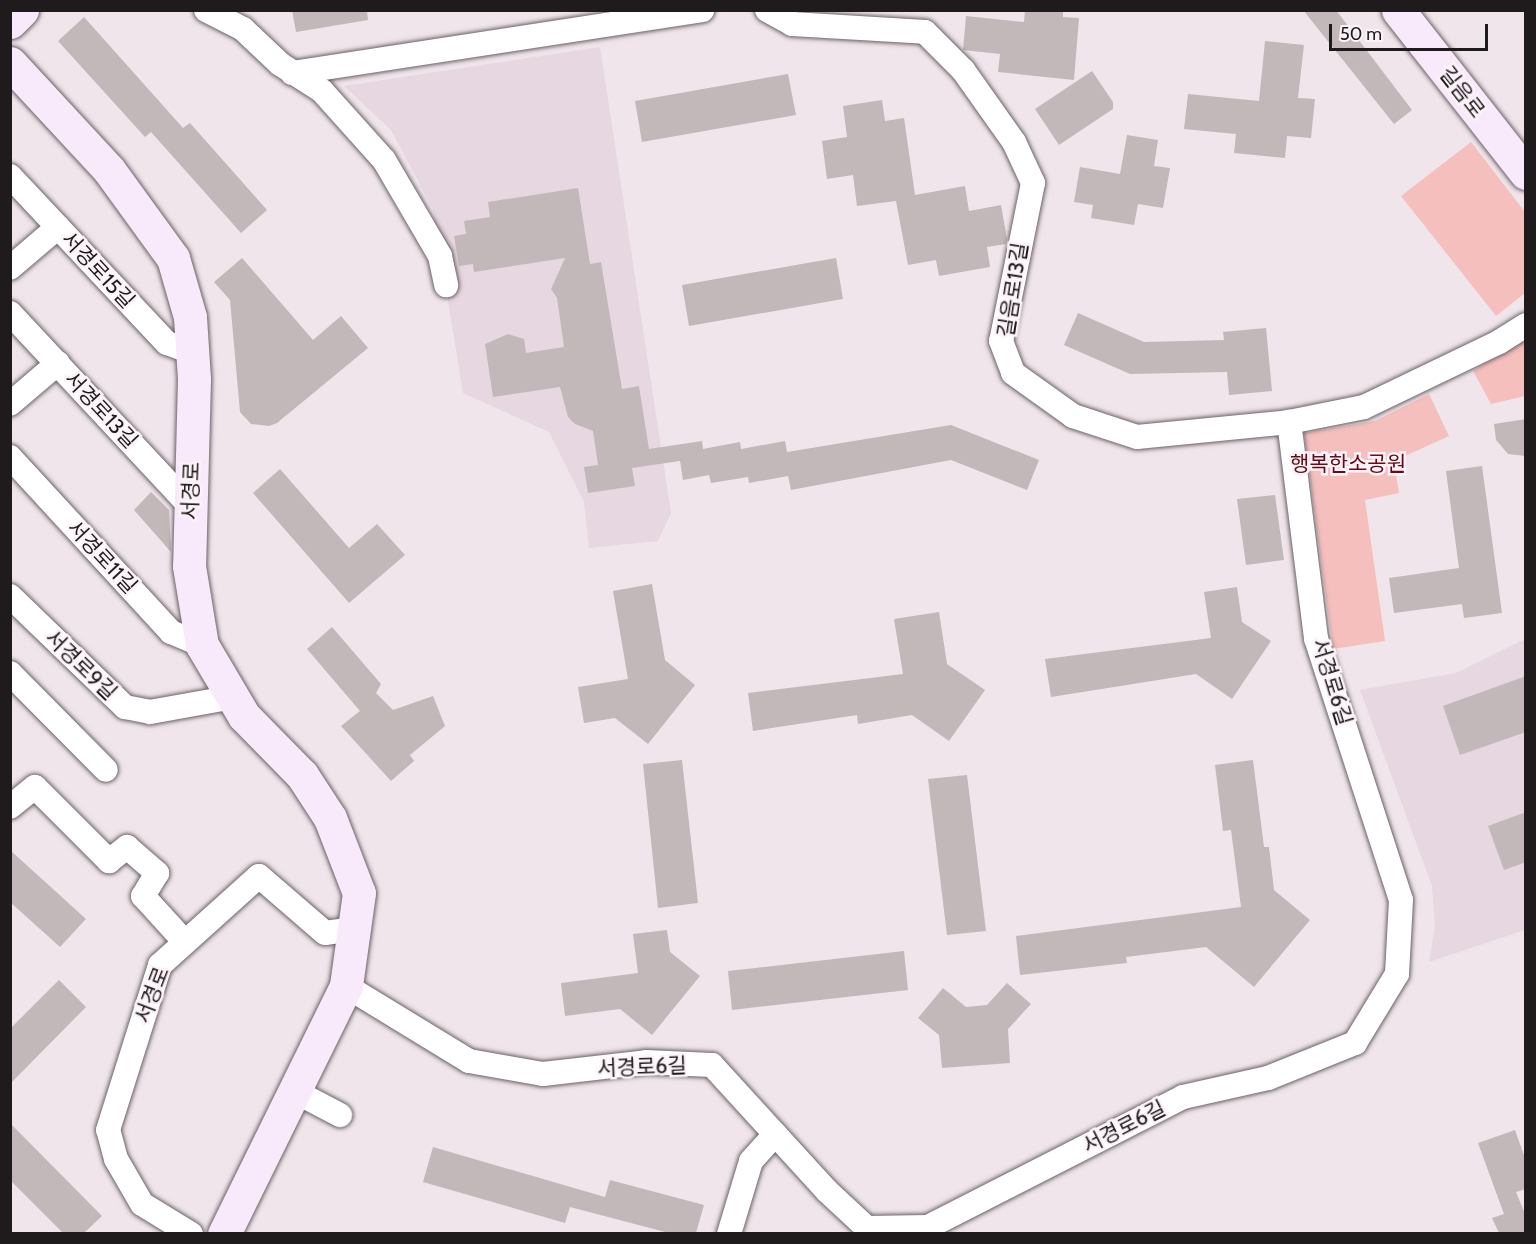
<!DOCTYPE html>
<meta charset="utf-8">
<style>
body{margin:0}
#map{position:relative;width:1536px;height:1244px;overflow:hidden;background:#efe5eb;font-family:Cabin,"Noto Sans KR",sans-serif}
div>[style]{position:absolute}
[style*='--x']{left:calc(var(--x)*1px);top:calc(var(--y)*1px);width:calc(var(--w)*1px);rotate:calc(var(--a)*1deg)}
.built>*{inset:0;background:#e7d7e0}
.green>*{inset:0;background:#f4bfbd}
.building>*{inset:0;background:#c2b8ba}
.roads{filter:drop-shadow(0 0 2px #6b6267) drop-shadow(0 0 2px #6b6267)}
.street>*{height:24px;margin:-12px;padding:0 12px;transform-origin:12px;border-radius:12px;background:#fff}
.secondary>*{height:33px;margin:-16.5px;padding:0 16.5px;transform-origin:16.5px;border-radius:16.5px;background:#f9eafb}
span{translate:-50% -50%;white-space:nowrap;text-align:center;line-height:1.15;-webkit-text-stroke:5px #fcf3f8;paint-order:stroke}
.street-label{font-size:21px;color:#1f1b1d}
.park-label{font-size:21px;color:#670a17}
.frame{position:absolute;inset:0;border:12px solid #1f1b1d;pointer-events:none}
.scale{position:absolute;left:1329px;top:24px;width:159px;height:27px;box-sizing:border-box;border:3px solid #1f1b1d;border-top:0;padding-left:8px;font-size:18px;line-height:21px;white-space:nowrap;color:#1f1b1d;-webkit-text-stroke:4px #fcf3f8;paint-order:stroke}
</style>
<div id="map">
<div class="built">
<div style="clip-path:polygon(600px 47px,671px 513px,658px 541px,589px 548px,584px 502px,549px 432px,463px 393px,433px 209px,391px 130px,344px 86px)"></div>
<div style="clip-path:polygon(1525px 639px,1525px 930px,1429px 962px,1435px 926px,1432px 886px,1360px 690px,1456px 673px)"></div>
</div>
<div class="green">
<div style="clip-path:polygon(1471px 142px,1525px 212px,1525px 293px,1496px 316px,1401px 196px)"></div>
<div style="clip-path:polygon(1525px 338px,1525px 396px,1491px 404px,1473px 371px)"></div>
<div style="clip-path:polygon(1429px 394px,1449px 436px,1394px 461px,1399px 493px,1365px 500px,1385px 641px,1333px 649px,1304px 433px,1375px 421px)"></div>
</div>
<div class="building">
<div style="clip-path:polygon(292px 10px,367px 10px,368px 20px,296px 32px)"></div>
<div style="clip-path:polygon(1025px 10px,1063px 10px,1063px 17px,1079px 18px,1074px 80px,998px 72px,1000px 54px,963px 50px,966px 16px,1024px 22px)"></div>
<div style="clip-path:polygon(1303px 10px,1336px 10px,1412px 110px,1394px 124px)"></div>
<div style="clip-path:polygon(84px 17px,183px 128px,190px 123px,267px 210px,241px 233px,151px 132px,145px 137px,58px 41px)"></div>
<div style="clip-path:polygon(1265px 41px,1304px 45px,1298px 98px,1315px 99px,1311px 138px,1287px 136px,1285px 158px,1234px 153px,1236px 134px,1184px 129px,1188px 94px,1259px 101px)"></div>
<div style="clip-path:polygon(1092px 71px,1113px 102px,1113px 109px,1059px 145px,1035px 109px)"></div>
<div style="clip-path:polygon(788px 74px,796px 115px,642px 142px,635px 101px)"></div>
<div style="clip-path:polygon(882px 100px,885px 121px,904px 118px,915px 195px,965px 186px,969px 211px,1001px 205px,1007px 239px,1006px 244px,987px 247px,990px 267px,939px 276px,936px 260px,908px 265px,896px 201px,857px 206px,853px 175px,827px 179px,822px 141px,847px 137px,843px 106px)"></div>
<div style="clip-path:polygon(1127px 135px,1158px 140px,1154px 166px,1170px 168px,1163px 208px,1138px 204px,1134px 225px,1091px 218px,1093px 205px,1074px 202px,1080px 167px,1120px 174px)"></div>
<div style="clip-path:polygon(578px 188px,590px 264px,601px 262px,622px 389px,639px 386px,649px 449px,702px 441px,703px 449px,740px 442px,741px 449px,785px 441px,787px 452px,951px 425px,1039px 460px,1027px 490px,951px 460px,791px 490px,788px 476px,749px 483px,748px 477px,711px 483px,709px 475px,683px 480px,680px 461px,632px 468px,635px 486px,588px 493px,584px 467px,598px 465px,593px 431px,575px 424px,568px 417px,560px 387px,493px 397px,485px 344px,508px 334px,524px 339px,526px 353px,564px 347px,557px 298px,551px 289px,565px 258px,474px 272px,473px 264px,459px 266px,454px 236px,466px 234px,464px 221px,490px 217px,488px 202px)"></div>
<div style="clip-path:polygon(242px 258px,313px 340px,341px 316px,368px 348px,277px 423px,269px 426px,251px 424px,240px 412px,230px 300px,214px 282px)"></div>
<div style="clip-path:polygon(836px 258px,843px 299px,689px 326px,682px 285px)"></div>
<div style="clip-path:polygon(1078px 313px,1144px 342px,1224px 340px,1223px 332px,1266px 328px,1272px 391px,1229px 395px,1227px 372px,1130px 374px,1064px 345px)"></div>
<div style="clip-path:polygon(1526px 419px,1526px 456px,1508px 454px,1496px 440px,1494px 424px)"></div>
<div style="clip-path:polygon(1482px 466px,1502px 613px,1464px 618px,1462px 604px,1394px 613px,1389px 578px,1459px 568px,1446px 471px)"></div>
<div style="clip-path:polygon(280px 469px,349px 548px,377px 524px,405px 555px,349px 603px,253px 493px)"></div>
<div style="clip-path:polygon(151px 492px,169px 510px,171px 552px,134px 510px)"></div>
<div style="clip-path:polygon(1275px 495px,1284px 560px,1246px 565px,1237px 499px)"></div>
<div style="clip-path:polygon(652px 584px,665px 660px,695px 685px,648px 744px,615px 718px,584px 723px,578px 687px,628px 679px,613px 591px)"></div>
<div style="clip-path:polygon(1237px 587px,1242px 622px,1271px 641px,1232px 699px,1196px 674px,1051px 697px,1045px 659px,1211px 638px,1204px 592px)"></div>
<div style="clip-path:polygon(939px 612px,947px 664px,985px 690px,949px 741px,912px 715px,858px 724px,857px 715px,753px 731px,748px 693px,903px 674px,894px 619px)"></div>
<div style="clip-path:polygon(332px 627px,381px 684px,376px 693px,393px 710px,433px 696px,445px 726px,410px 755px,414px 761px,391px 781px,341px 726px,360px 711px,307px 649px)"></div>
<div style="clip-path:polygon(1526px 676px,1526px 732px,1460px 755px,1443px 706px)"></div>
<div style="clip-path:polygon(682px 760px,698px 903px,658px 908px,643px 764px)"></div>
<div style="clip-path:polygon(1253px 760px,1264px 847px,1269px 847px,1274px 890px,1310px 920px,1254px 987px,1206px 947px,1126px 957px,1127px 963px,1020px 975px,1016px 936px,1241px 907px,1231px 830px,1223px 831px,1215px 765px)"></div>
<div style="clip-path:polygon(967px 775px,986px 931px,947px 935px,928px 779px)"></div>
<div style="clip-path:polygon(1526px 812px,1526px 862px,1504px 870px,1488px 826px)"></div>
<div style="clip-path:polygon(10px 850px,86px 919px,60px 947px,10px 902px)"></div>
<div style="clip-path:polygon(667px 930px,670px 952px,700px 976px,652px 1035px,620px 1009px,565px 1016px,561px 983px,638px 973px,633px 934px)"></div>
<div style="clip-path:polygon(904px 951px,908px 990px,732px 1010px,728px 971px)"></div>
<div style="clip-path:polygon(59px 980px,86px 1007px,10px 1084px,10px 1029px)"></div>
<div style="clip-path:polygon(1007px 983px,1031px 1004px,1008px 1029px,1010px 1063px,942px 1068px,939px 1035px,918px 1018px,943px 988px,966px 1007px,987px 1005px)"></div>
<div style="clip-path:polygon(10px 1123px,102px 1216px,84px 1233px,63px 1233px,10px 1180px)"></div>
<div style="clip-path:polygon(1515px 1130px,1526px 1161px,1526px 1189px,1516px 1192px,1526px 1216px,1526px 1233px,1499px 1233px,1492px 1218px,1504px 1214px,1478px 1143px)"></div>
<div style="clip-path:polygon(433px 1147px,605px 1197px,610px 1180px,704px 1205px,696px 1233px,669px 1233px,570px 1207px,565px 1223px,423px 1182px)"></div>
</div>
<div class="roads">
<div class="street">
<div style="--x:206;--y:10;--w:42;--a:27.2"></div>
<div style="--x:243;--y:29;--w:51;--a:43.4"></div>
<div style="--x:280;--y:64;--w:50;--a:32.7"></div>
<div style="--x:322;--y:91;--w:93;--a:48.1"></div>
<div style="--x:384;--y:160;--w:111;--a:59.7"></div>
<div style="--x:440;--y:256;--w:30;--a:78"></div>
<div style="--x:767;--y:10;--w:29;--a:29"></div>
<div style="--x:792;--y:24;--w:133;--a:3.4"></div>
<div style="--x:925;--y:32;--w:54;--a:45"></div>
<div style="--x:963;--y:70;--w:88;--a:54.7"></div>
<div style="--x:1014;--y:142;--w:45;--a:65.1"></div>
<div style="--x:1033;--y:183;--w:161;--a:101.4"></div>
<div style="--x:1001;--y:341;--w:34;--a:69"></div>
<div style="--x:1013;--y:373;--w:74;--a:35.6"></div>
<div style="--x:1073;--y:416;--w:67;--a:18.2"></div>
<div style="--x:1137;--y:437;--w:153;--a:-5.6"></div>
<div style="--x:1289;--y:422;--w:76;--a:-11.3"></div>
<div style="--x:1364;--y:407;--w:150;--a:-25.7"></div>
<div style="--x:1499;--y:342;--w:32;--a:-32"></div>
<div style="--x:292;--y:73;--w:415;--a:-8.7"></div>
<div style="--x:10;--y:176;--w:229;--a:46.8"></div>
<div style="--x:167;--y:343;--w:27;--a:20"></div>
<div style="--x:10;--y:268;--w:63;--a:-40.5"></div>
<div style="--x:10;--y:313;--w:265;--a:47"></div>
<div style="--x:10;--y:404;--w:63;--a:-40.5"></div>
<div style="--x:10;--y:457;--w:238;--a:47.4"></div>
<div style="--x:171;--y:632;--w:34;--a:23"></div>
<div style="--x:10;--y:596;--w:160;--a:44"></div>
<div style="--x:125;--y:707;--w:25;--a:11"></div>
<div style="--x:150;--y:712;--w:84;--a:-10.2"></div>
<div style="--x:10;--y:673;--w:136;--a:45.3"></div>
<div style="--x:10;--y:807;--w:32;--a:-39"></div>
<div style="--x:35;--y:787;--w:105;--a:45"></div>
<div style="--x:109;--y:861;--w:23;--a:-38"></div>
<div style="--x:127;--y:847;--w:40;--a:41"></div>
<div style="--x:157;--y:873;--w:27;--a:121"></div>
<div style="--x:143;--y:896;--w:62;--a:47.6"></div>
<div style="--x:346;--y:986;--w:144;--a:31.4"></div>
<div style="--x:469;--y:1061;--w:75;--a:10"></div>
<div style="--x:543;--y:1074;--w:104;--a:-6.6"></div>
<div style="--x:646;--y:1062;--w:66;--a:2.6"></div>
<div style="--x:712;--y:1065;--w:171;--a:47.6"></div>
<div style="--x:827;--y:1191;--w:54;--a:42.8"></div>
<div style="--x:867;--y:1228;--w:61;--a:-0.9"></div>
<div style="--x:928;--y:1227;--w:286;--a:-27"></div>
<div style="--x:1183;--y:1097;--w:87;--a:-12.6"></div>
<div style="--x:1268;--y:1078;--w:94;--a:-21.9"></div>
<div style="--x:1355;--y:1043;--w:81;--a:-58.7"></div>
<div style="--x:1397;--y:974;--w:74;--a:-86.9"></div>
<div style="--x:1401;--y:900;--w:275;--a:-108"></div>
<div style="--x:1316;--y:638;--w:218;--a:-97.1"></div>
<div style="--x:294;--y:1091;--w:52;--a:27.6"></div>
<div style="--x:191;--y:1234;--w:57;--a:-148.5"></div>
<div style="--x:142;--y:1204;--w:52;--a:-120"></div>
<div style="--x:116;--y:1159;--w:30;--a:-105"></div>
<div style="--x:108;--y:1130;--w:173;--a:-72.5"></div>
<div style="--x:160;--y:965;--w:133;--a:-42"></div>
<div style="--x:259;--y:876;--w:87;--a:40.8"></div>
<div style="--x:325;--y:933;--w:30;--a:-8"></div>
<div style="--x:729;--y:1234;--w:76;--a:-73.2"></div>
<div style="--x:751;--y:1161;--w:36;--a:-48"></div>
</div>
<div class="secondary">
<div style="--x:1398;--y:10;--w:207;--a:51.9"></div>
<div style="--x:10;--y:22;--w:17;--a:-45"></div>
<div style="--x:10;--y:63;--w:146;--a:47.2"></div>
<div style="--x:109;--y:170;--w:109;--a:54"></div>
<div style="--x:173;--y:258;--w:61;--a:73.9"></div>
<div style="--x:190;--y:317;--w:62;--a:86.3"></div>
<div style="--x:194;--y:379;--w:187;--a:91.5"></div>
<div style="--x:189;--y:566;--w:80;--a:80.7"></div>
<div style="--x:202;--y:645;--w:82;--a:59.4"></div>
<div style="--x:244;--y:716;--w:83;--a:45.5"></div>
<div style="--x:302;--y:775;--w:51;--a:56.9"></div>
<div style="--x:330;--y:818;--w:80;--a:68.9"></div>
<div style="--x:359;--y:893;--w:94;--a:98"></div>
<div style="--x:346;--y:986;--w:276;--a:116.2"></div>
</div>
</div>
<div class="street-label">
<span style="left:1462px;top:92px;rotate:52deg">길음로</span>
<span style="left:98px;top:270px;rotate:47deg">서경로15길</span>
<span style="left:1013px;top:290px;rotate:-81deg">길음로13길</span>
<span style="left:101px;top:410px;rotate:47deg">서경로13길</span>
<span style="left:191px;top:491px;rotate:-88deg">서경로</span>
<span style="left:102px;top:557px;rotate:47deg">서경로11길</span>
<span style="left:81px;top:665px;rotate:44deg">서경로9길</span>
<span style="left:1332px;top:682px;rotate:73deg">서경로6길</span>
<span style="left:152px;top:995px;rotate:-69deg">서경로</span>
<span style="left:642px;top:1067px;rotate:-2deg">서경로6길</span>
<span style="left:1124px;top:1127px;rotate:-27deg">서경로6길</span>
</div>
<div class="park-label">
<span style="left:1348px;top:464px">행복한소공원</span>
</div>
<div class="frame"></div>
<div class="scale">50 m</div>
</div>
